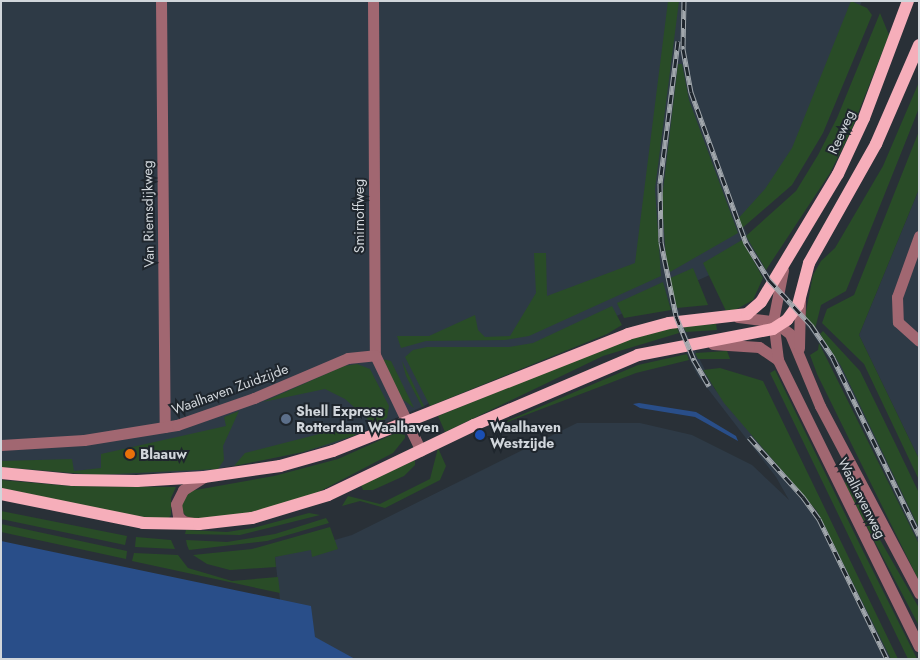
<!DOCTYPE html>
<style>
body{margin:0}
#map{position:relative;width:920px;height:660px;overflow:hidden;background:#293037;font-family:Jost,sans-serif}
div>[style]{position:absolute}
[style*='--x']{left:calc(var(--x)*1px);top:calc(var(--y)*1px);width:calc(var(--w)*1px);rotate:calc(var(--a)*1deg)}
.built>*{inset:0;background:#2e3a46}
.green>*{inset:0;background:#294c27}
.water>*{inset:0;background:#294e89}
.minor>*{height:11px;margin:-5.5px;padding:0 5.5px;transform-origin:5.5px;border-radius:5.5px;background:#a16771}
.major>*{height:12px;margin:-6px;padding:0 6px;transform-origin:6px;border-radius:6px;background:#f6aeba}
.rail>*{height:5px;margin-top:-2.5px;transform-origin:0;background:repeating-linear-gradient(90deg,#1f262d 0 9px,#a1a7ac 0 18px);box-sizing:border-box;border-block:1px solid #a1a7ac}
.dots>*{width:14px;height:14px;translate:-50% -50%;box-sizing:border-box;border:2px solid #1f262d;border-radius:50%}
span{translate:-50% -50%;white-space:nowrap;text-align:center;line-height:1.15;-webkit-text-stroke:4px #1f262d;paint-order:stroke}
.street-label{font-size:14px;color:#d1d6db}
.poi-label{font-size:14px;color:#d1d6db;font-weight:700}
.left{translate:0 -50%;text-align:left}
.frame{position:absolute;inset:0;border:2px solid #d1d6db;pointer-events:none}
</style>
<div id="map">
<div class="built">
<div style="clip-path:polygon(1px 1px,862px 1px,794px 153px,747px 214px,744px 228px,766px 270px,837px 357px,919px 528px,919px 544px,830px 360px,810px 330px,767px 283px,741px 239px,734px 264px,672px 292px,686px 332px,714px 388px,824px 521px,891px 659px,315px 659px,276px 616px,280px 600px,275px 557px,352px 535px,577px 423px,640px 423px,692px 435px,752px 465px,789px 500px,776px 477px,698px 376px,687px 354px,666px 294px,470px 381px,422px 407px,336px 443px,303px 452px,206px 471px,96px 475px,1px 467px)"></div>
<div style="clip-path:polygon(919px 189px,919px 459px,859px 335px)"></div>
</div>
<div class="green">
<div style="clip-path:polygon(668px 1px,679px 1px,655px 189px,661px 276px,529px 336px,505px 340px,426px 341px,401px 348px,397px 336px,429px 336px,475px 315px,478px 330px,485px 337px,510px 336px,536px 293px,534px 253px,546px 253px,547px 296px,635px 263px)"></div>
<div style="clip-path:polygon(851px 1px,867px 8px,872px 15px,823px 133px,792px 185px,740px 230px,736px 221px,765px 189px,792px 148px)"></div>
<div style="clip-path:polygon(880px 13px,889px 35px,851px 131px,830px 173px,766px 270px,746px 236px,796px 191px,818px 155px,837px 118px)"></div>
<div style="clip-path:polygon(678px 64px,682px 64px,689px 100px,738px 233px,670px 272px,666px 261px,662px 199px)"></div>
<div style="clip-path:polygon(919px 82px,919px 108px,846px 291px,821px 305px,815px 329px,805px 317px,813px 275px,821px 261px,835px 248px,883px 166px)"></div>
<div style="clip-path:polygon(919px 131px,919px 189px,859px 335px,919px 459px,919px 480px,864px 364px,822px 323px,827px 309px,854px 295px)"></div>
<div style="clip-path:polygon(742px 240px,763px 278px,753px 300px,735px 310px,726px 311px,703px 263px)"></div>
<div style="clip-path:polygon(693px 268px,708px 305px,677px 308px,668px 279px)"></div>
<div style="clip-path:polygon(663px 282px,671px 310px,624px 318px,617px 303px)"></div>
<div style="clip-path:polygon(612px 306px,622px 325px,607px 334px,430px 406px,405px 357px,413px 350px,427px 347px,509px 347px,533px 343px)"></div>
<div style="clip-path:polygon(716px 324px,717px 330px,686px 332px,683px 326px)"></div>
<div style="clip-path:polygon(677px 327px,679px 333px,603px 356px,445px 432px,438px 416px,623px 341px)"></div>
<div style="clip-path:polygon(823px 331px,860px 371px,896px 445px,919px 493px,919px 528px,841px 366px,820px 334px)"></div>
<div style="clip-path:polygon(819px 343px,919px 544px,919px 581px,817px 374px,810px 355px,818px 350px)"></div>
<div style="clip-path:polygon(727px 351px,730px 359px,698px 359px,695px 353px)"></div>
<div style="clip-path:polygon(687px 354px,689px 360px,636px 373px,486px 430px,638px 365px)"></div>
<div style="clip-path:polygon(382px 359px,391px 361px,414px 408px,401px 398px)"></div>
<div style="clip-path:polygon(402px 361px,424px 406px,422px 407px,406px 376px)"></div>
<div style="clip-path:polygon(357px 364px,370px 369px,389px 406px,387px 418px,374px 425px,345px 399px,325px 389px,263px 402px,344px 366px)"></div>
<div style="clip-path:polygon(720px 368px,763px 381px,898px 659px,891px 659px,817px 511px,724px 403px,703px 370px)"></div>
<div style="clip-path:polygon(775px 370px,864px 553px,917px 659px,908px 659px,770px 373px)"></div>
<div style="clip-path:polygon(239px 411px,223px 446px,224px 460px,218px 469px,96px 475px,1px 467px,1px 461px,72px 459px,74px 471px,101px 468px,101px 454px,226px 426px,224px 417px)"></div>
<div style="clip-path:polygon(338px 426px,349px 428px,356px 435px,303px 452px,234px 466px,245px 453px,323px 433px)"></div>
<div style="clip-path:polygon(396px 433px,405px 435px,405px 438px,393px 453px,307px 498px,236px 516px,195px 519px,187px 517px,182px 511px,182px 499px,190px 491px,274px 476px,338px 459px)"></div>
<div style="clip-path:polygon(438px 448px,446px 466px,440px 480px,385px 508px,360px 501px,342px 506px,348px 496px,380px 504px,430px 479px)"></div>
<div style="clip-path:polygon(415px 460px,415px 465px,404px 476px,373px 490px,363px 490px,361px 485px)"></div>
<div style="clip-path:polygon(1px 480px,70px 486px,176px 487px,171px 498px,171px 515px,167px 520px,121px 514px,1px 488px)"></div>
<div style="clip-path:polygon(847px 482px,919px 608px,919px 626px,844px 483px)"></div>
<div style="clip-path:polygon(1px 511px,127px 536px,125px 545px,1px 519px)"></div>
<div style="clip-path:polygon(309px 513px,320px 515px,240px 535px,185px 534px,186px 530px,227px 532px,253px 528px)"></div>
<div style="clip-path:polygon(326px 518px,329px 523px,267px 541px,189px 550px,187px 545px,186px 540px,227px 542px,275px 534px)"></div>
<div style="clip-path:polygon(1px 524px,127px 551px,126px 559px,1px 532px)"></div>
<div style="clip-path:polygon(330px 527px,338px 549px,312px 557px,311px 550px,275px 557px,276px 567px,230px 570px,207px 564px,193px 555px,252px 549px)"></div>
<div style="clip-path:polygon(136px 537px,171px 540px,175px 549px,135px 547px)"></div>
<div style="clip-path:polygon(134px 553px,178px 555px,188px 568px,232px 581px,278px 577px,280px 593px,132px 561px)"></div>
</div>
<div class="water">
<div style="clip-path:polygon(639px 403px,696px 412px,736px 436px,738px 441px,695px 417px,640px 408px,633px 404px)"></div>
<div style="clip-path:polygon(1px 541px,311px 606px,315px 637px,355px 659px,1px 659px)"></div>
</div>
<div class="minor">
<div style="--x:161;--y:1;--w:426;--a:89.5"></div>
<div style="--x:373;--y:1;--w:354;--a:89.7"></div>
<div style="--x:375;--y:355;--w:106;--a:64.4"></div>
<div style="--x:919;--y:236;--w:65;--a:109.8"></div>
<div style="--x:897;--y:297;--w:25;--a:88"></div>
<div style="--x:898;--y:322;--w:28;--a:42"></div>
<div style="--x:738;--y:317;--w:35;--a:7"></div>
<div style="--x:773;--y:321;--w:21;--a:37"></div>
<div style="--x:790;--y:334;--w:78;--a:67.4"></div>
<div style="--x:820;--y:406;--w:212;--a:62.1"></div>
<div style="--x:713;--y:344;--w:46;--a:3.7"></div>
<div style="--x:759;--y:347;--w:23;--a:34"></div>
<div style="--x:778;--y:360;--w:319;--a:63.8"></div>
<div style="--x:799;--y:348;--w:49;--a:-88.8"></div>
<div style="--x:778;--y:360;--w:39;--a:-97"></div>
<div style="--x:773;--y:321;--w:52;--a:-78.9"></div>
<div style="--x:1;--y:445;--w:83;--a:-3.4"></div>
<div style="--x:84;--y:440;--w:94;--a:-9.2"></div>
<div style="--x:177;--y:425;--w:82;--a:-19.3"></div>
<div style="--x:254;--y:398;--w:102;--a:-23.1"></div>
<div style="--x:348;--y:358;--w:27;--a:-6"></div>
<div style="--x:193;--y:523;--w:10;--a:-169"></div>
<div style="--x:183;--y:521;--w:7;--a:-135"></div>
<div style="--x:178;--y:516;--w:12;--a:-99"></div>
<div style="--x:176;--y:504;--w:16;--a:-63"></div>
<div style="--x:183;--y:490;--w:25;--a:-32"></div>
</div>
<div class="major">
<div style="--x:1;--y:473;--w:72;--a:5.6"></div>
<div style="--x:73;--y:480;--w:64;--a:0.9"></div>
<div style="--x:137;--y:481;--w:67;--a:-3.4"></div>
<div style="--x:204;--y:477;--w:77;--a:-8.2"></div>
<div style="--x:280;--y:466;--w:55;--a:-15.8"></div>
<div style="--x:333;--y:451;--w:317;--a:-21.6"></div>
<div style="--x:628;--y:334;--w:42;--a:-15"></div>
<div style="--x:669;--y:323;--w:79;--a:-6.6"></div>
<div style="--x:747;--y:314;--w:18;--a:-41"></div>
<div style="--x:761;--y:302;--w:149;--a:-59"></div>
<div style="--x:838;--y:174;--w:62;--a:-65.1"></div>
<div style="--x:864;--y:118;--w:125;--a:-69.4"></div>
<div style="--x:1;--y:494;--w:145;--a:11.5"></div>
<div style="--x:143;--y:523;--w:56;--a:1"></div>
<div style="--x:199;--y:524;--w:53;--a:-6.5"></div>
<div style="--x:252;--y:518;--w:79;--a:-16.8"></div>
<div style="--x:328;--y:495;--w:162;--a:-25.6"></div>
<div style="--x:474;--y:425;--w:178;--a:-23.1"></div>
<div style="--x:638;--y:355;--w:137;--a:-10.9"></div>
<div style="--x:773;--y:329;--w:17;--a:-33"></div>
<div style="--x:787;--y:320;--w:19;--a:-54"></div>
<div style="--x:798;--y:305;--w:43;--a:-75.3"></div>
<div style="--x:809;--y:263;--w:137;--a:-60.6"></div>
<div style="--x:876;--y:144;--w:108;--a:-66.5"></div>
</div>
<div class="rail">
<div style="--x:684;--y:1;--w:48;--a:91.2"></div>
<div style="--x:683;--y:49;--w:44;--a:79.5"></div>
<div style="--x:691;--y:92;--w:161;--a:70"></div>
<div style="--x:746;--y:243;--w:44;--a:58.1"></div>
<div style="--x:769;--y:280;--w:62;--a:47"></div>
<div style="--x:811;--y:325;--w:40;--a:56"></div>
<div style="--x:833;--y:358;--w:197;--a:64.1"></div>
<div style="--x:678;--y:41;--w:143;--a:97.2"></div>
<div style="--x:660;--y:183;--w:59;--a:89"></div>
<div style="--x:661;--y:242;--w:76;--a:78.5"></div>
<div style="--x:676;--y:316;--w:48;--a:67.8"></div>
<div style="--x:694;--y:360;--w:30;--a:60"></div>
<div style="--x:749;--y:437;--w:81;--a:48"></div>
<div style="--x:803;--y:497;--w:27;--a:54"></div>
<div style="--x:819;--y:519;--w:156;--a:64.1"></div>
</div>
<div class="dots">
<div style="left:286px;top:419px;background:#5c6f8a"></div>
<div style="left:480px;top:435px;background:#1a4fb4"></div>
<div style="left:130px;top:454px;background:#e8710a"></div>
</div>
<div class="street-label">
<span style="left:841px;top:132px;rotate:-66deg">Reeweg</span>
<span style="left:148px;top:214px;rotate:-91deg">Van Riemsdijkweg</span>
<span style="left:359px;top:216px;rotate:-90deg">Smirnoffweg</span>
<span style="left:230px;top:389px;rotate:-20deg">Waalhaven Zuidzijde</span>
<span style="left:862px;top:498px;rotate:63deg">Waalhavenweg</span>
</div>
<div class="poi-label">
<span class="left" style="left:296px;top:419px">Shell Express<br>Rotterdam Waalhaven</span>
<span class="left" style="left:490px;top:435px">Waalhaven<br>Westzijde</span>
<span class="left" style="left:140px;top:454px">Blaauw</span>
</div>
<div class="frame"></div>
</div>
